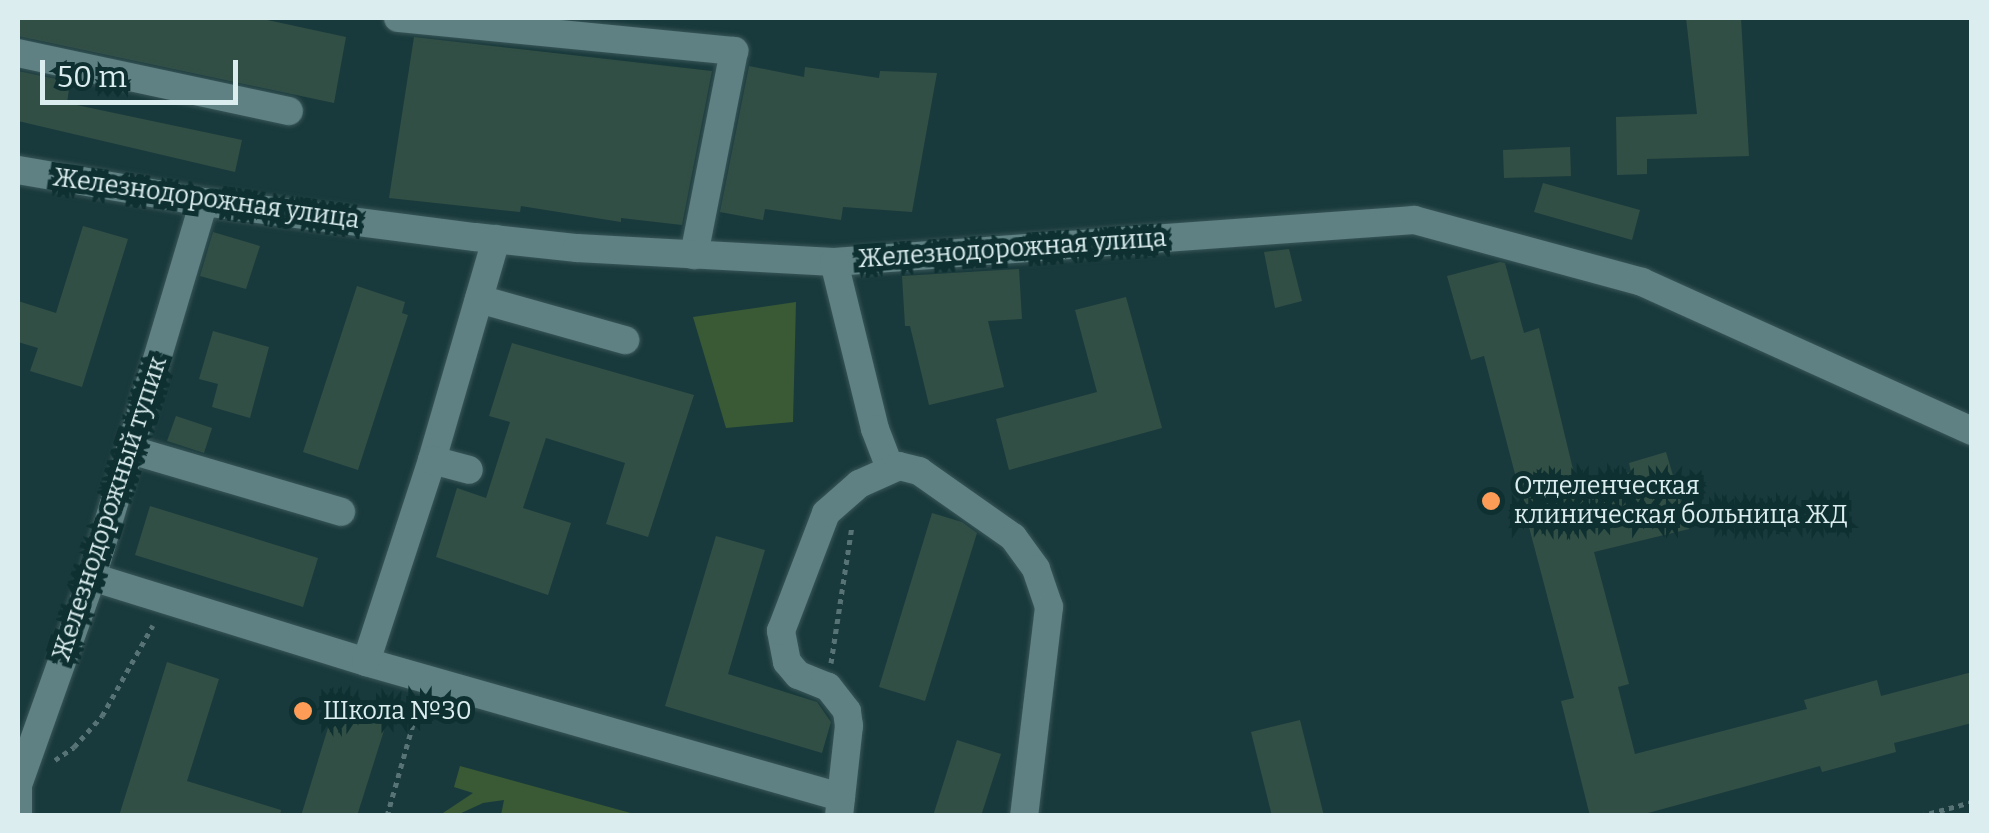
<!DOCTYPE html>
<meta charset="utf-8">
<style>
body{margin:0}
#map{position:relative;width:1989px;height:833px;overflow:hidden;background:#193a3c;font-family:Bitter,serif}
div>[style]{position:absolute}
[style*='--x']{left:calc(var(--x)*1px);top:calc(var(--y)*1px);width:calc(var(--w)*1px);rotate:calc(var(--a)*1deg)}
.green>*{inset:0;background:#395a35}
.building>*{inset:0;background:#324f45}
.path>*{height:5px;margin-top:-2.5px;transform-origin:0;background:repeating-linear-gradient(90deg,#577375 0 5px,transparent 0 10px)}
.roads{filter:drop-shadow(0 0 2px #395658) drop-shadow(0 0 2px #395658)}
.minor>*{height:28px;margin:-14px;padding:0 14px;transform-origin:14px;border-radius:14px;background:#5f8183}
.dots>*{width:28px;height:28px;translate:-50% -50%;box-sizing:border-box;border:5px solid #0e3031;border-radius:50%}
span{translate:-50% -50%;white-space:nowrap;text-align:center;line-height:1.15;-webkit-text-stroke:10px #0e3031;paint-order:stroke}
.street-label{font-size:25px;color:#dbedee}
.poi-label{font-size:25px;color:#dbedee}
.left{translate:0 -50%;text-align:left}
.frame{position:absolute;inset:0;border:20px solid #dbedee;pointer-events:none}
.scale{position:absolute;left:40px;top:60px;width:198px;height:45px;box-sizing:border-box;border:5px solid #dbedee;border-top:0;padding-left:12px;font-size:30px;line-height:35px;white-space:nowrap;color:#dbedee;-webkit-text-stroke:8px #0e3031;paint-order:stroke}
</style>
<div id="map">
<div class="green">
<div style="clip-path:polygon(796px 302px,793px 422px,726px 428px,693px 317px)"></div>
<div style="clip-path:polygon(460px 766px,638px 815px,501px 815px,504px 800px,483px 803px,457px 815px,440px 815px,473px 793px,454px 787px)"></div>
</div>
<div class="building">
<div style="clip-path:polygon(18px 18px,258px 18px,346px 37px,334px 103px,18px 36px)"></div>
<div style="clip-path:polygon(1686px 18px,1741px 18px,1749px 156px,1647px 159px,1647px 174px,1617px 175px,1616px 117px,1697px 114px)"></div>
<div style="clip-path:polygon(414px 37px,712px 71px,682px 225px,621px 218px,621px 222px,521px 206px,520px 212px,389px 198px)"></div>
<div style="clip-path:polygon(749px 66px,804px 77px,805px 67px,879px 78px,880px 71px,937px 73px,912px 212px,843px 207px,841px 220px,765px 209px,763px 220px,720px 212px)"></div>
<div style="clip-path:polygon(18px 71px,70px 82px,67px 103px,242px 140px,235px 172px,18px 121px)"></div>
<div style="clip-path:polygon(1570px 147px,1571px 176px,1504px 178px,1503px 150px)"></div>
<div style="clip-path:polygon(1543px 183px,1640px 210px,1632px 240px,1534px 212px)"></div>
<div style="clip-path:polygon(83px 226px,128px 239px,82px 387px,30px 371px,38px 348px,18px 342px,18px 301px,56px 313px)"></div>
<div style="clip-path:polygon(213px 232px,260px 246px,246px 289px,200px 276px)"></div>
<div style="clip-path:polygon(1289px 249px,1302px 301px,1275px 308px,1264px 252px)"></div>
<div style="clip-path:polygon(1500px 262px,1505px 263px,1524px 333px,1539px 328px,1577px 486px,1631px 472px,1629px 463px,1666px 452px,1689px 529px,1594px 552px,1629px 684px,1618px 687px,1635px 754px,1807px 709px,1804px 700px,1877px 680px,1881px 696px,1972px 672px,1972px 723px,1894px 743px,1896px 752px,1822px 772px,1820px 766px,1637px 816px,1590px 816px,1561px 701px,1574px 698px,1484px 356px,1471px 360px,1447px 276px)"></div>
<div style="clip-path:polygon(1019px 269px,1022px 319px,988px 321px,1004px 387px,929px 405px,910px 326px,905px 326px,902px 276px)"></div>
<div style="clip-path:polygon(357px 286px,405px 302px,402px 313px,408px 315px,358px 470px,303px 452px)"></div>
<div style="clip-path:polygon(1126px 297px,1162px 428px,1009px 470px,996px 419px,1097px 392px,1075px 310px)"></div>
<div style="clip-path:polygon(213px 331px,269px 347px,250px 418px,212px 407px,218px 384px,199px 379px)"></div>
<div style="clip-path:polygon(512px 343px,694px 395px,648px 537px,606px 524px,625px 463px,546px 438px,523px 508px,571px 523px,548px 595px,436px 557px,457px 488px,486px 498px,510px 422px,489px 416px)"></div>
<div style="clip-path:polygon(176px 416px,212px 428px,204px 453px,167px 441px)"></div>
<div style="clip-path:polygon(150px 506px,318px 558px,303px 607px,135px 555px)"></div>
<div style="clip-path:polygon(932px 513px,962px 522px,977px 533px,925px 701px,879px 687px)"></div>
<div style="clip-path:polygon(716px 536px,765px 550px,728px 674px,817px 702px,831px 722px,822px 753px,665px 706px)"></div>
<div style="clip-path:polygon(167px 662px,219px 679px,187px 781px,281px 810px,280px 816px,119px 816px)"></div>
<div style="clip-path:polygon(335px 705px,387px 721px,357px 816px,301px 816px)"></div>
<div style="clip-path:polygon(1300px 720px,1324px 816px,1272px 816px,1251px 732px)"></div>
<div style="clip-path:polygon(957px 740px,1001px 754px,981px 816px,933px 816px)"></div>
</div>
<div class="path">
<div style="--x:831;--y:663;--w:139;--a:-81.3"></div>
<div style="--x:55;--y:760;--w:23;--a:-34"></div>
<div style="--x:74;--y:747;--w:42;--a:-47.9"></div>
<div style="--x:102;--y:716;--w:104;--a:-60.7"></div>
<div style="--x:387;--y:816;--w:117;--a:-74.2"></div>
<div style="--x:1920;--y:816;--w:54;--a:-15.1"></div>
</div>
<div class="roads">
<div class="minor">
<div style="--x:398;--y:18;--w:338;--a:5.6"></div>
<div style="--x:734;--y:51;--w:208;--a:101.1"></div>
<div style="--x:18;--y:53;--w:277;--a:12.1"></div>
<div style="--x:18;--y:170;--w:189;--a:9.8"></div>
<div style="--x:204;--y:202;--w:273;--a:7.4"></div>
<div style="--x:475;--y:237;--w:103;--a:6.2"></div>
<div style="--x:577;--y:248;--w:257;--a:3.1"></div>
<div style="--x:834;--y:262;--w:582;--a:-4.14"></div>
<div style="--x:1414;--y:220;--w:236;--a:15.2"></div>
<div style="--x:1642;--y:282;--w:362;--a:24.3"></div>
<div style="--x:834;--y:262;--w:172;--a:76.2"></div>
<div style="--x:875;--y:429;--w:42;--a:69"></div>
<div style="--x:479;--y:299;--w:152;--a:15.7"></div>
<div style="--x:131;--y:450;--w:219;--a:16.4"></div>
<div style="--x:432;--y:460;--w:230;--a:-73.8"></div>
<div style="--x:92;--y:577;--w:287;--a:17.2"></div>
<div style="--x:366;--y:662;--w:494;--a:15.9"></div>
<div style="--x:366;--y:662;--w:213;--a:-71.9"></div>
<div style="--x:432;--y:460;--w:38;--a:15"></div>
<div style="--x:18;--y:816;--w:31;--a:-90"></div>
<div style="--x:18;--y:785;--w:221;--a:-70.4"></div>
<div style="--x:92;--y:577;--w:391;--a:-73.4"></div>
<div style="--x:839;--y:816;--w:91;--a:-83.7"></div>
<div style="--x:849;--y:726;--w:15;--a:-98"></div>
<div style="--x:847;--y:711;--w:31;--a:-128"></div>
<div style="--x:828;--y:687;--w:32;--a:-158"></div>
<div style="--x:798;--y:675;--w:17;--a:-130"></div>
<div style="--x:787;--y:662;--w:32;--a:-101"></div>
<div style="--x:781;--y:631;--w:126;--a:-69.1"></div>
<div style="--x:826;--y:513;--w:44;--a:-41.3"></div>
<div style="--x:859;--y:484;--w:44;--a:-24.2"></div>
<div style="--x:899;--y:466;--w:21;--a:14"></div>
<div style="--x:919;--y:471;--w:115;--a:35.1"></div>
<div style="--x:1013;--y:537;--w:39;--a:54"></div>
<div style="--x:1036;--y:569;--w:40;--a:71.1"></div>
<div style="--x:1049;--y:607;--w:210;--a:96.8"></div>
</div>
</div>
<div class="dots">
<div style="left:1491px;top:501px;background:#fd9c57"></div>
<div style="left:303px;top:711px;background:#fd9c57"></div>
</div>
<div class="street-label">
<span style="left:206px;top:199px;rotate:8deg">Железнодорожная улица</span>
<span style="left:1012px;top:249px;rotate:-4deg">Железнодорожная улица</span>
<span style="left:110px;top:509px;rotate:-72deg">Железнодорожный тупик</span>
</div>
<div class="poi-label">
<span class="left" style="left:1514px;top:501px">Отделенческая<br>клиническая больница ЖД</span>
<span class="left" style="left:323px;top:711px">Школа №30</span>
</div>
<div class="frame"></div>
<div class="scale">50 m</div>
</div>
